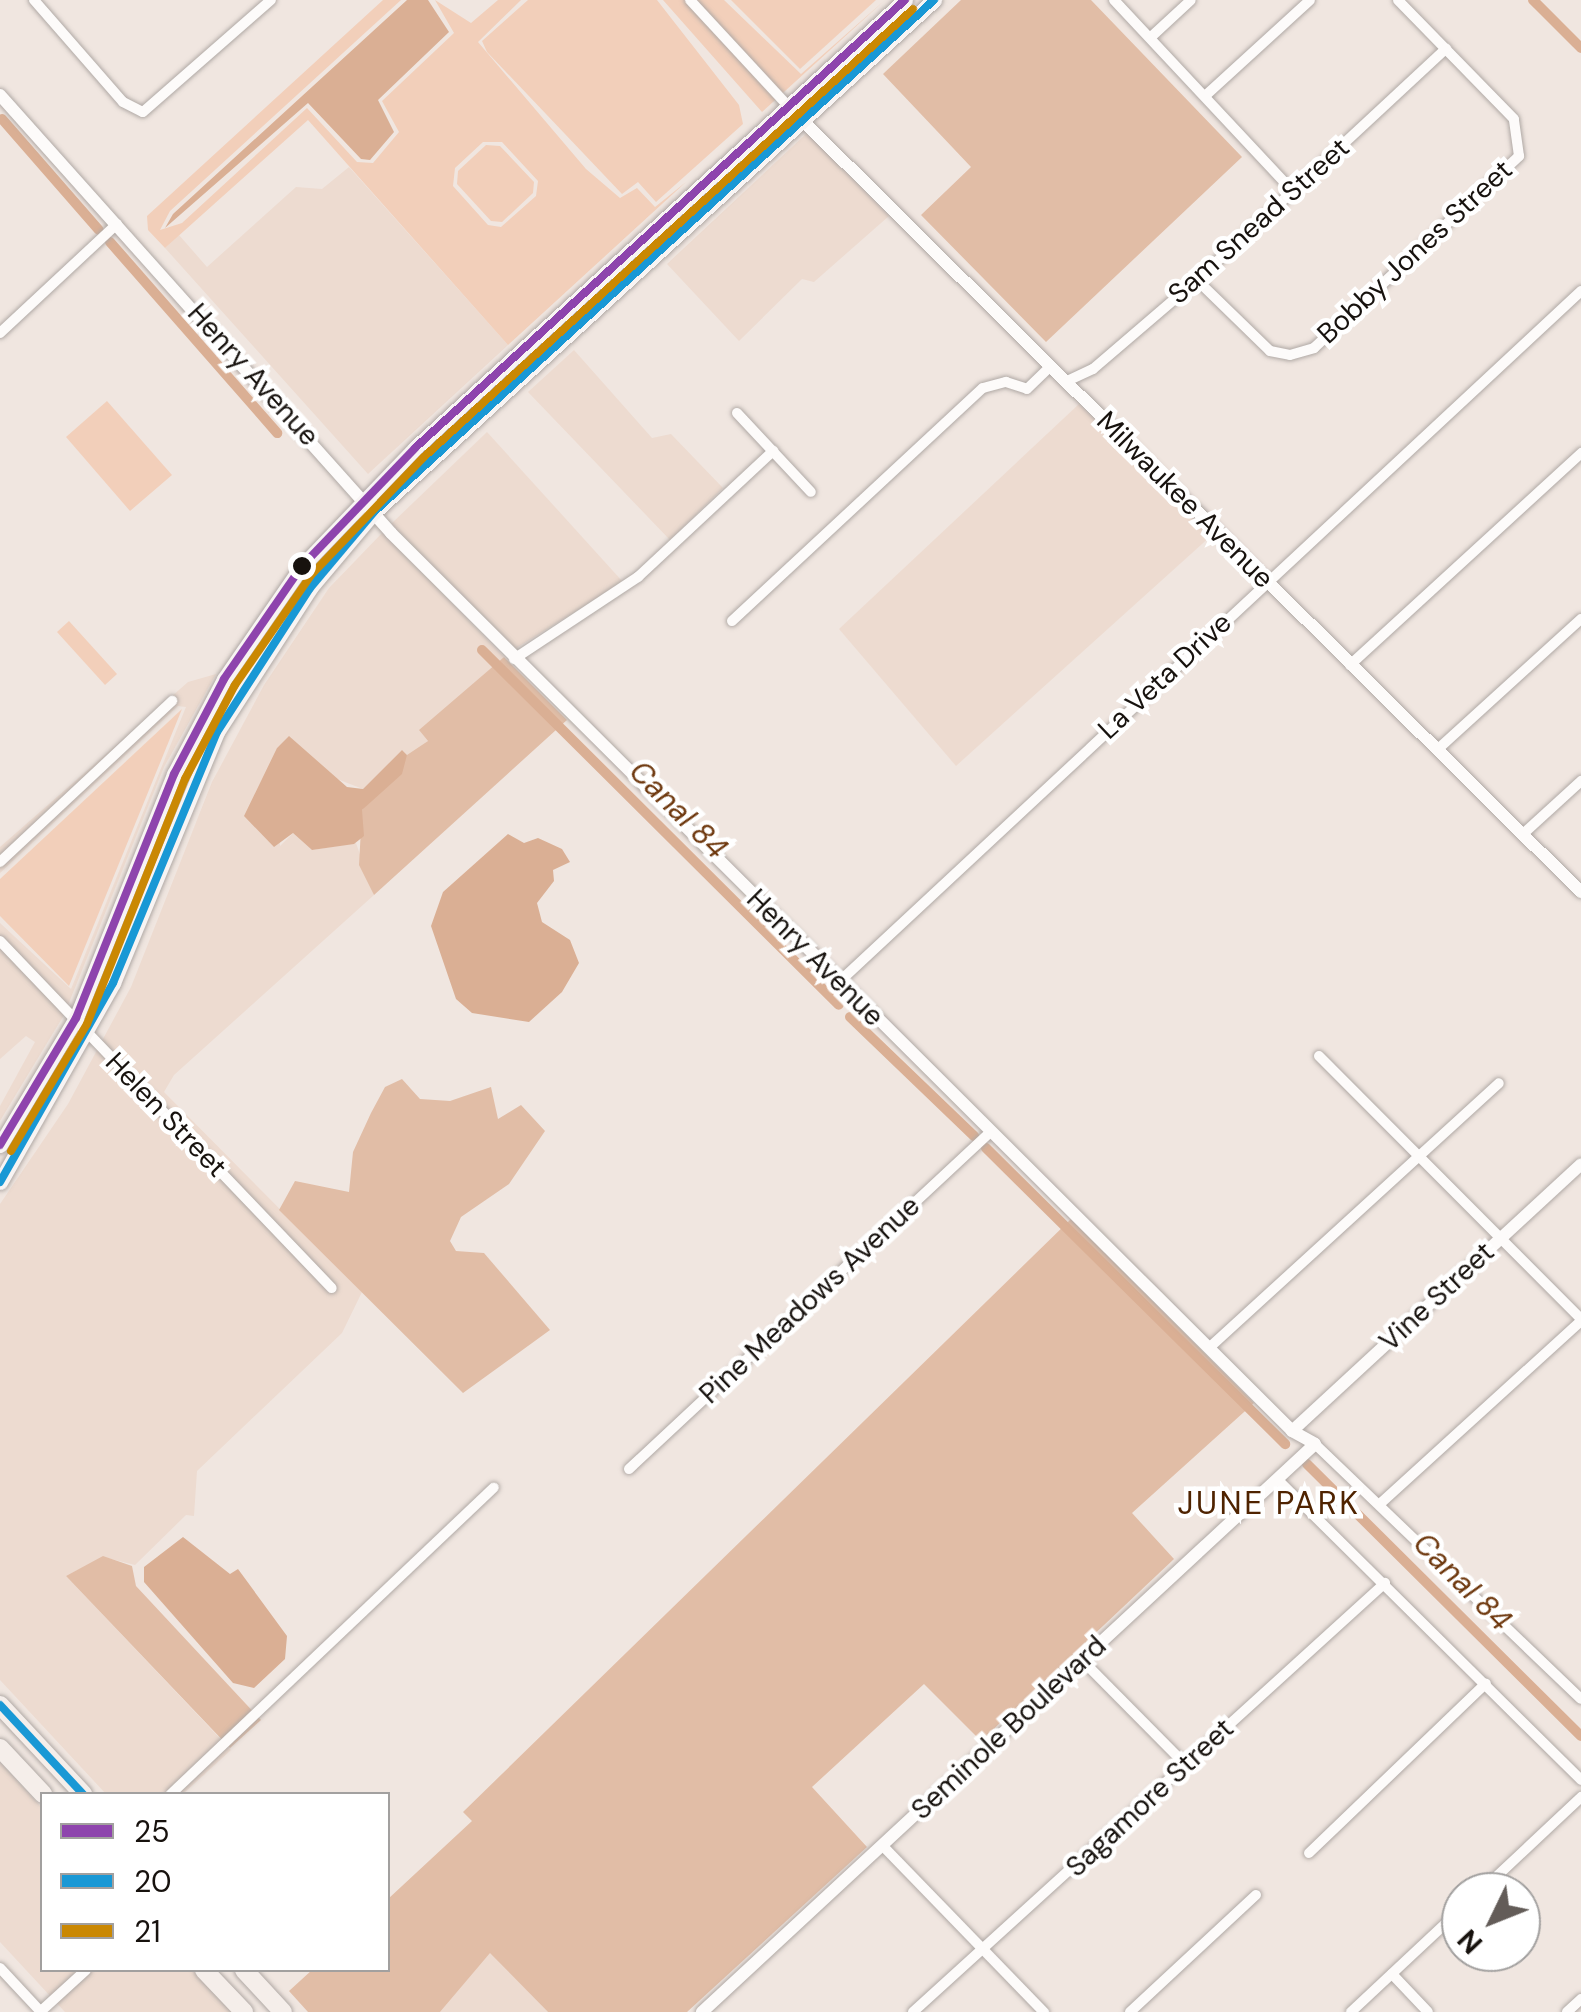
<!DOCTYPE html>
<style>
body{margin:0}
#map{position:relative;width:1581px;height:2012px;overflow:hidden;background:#f0e6e0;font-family:"DM Sans",sans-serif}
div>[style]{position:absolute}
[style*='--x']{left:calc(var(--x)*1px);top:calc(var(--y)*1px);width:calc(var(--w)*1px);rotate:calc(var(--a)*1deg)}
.built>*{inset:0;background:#eddbd0}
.green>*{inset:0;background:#f2cfba}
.forest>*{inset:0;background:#e1bda6}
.water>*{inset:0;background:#daaf94}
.canal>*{height:10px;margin:-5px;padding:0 5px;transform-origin:5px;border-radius:5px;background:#daaf94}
.roads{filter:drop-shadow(0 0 2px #b0a9a5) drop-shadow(0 0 2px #b0a9a5)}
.minor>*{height:10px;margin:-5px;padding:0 5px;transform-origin:5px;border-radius:5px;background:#fdfbfa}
.tertiary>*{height:12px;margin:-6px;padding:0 6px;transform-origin:6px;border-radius:6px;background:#fdfbfa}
.secondary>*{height:15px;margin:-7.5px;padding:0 7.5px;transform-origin:7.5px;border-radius:7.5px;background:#f8f4f3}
.primary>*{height:18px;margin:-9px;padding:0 9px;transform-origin:9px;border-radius:9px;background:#f5eeea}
.bus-1>*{height:8px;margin:-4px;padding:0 4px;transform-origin:4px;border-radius:4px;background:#8e44ad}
.bus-2>*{height:8px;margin:-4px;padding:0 4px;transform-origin:4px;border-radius:4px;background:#1998d5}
.bus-3>*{height:8px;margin:-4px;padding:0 4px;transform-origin:4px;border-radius:4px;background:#ca8803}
.dots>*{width:28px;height:28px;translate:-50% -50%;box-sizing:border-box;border:5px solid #fff;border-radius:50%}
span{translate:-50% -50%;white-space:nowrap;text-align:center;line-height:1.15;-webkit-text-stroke:9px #fff;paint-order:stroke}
.street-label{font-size:28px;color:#17120e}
.water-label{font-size:30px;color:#6e380e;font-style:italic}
.quarter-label{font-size:32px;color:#4f2300;letter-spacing:2.5px}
.legend{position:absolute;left:40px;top:1792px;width:350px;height:180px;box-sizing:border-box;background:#fff;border:2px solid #a2a09f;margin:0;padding:12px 18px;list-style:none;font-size:30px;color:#17120e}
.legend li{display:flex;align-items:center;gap:20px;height:50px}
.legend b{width:50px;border:2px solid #a2a09f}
.north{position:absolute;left:1441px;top:1872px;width:100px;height:100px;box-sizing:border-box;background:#fff;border:2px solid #a2a09f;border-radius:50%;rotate:227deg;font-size:28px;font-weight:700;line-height:40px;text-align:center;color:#17120e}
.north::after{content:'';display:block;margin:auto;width:35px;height:45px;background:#635c58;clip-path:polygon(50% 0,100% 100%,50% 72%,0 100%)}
</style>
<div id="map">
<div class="built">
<div style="clip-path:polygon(807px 133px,889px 216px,814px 282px,802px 279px,739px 341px,667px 264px)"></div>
<div style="clip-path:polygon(349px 167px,508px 345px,368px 474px,165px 248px,179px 235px,207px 267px,296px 187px,322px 189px)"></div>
<div style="clip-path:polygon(574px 350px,652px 438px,671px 434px,723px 488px,670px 540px,528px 392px)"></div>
<div style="clip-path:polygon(1079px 404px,1212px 535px,956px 766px,839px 629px)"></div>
<div style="clip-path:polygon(487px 432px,623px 582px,513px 650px,391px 524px)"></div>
<div style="clip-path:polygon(383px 532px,504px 657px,420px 731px,428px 741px,409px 757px,402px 750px,363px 789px,324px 774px,290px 737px,277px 748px,280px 846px,293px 833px,312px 850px,356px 843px,374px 895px,174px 1075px,164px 1092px,362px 1292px,342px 1333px,197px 1471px,194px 1516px,186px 1515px,135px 1565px,103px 1557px,66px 1576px,231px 1750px,183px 1794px,106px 1794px,0 1680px,0 1204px,68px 1104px,131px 987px,212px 782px,264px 685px,329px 588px)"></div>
<div style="clip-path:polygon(216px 674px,164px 767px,64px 1015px,0 1121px,0 1106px,35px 1042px,26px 1036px,0 1059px,0 923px,71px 989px,186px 707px,178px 706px,0 873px,0 847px,188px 682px)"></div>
<div style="clip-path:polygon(0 1762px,42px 1808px,42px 1970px,193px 1970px,233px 2012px,65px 2012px,0 1942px)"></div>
<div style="clip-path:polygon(490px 1952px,548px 2012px,440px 2012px)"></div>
</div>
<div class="green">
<div style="clip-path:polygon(evenodd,383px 0,401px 0,170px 211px,160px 230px,182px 223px,307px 108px,357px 162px,373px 163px,399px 132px,382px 101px,454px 33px,435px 0,471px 23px,498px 0,521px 0,478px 42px,586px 169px,620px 198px,637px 188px,655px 207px,686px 182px,508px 345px,308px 120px,165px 248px,148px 230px,147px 216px,383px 0,483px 142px,502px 142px,538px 181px,536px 196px,501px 227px,488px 225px,453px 186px,455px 168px,483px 142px)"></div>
<div style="clip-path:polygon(528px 0,657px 0,739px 105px,743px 124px,656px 202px,638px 182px,622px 194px,487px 52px,482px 41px)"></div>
<div style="clip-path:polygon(663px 0,724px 0,801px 74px,885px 0,762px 112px)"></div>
<div style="clip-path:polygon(731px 0,876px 0,800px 69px)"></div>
<div style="clip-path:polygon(486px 145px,500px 146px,534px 182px,533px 193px,502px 222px,491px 221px,457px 184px,458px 171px)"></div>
<div style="clip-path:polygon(107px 401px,172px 475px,130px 511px,66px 437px)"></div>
<div style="clip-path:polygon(69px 621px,117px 674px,105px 685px,57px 632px)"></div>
<div style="clip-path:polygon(182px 709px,69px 986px,0 916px,0 879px)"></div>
</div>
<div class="forest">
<div style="clip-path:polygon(961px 0,1091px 0,1242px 157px,1046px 342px,921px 215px,971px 167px,883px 74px)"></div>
<div style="clip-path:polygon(504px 657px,567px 720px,374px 895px,359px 865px,362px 810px,407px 755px,428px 741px,419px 730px)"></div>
<div style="clip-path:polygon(402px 1079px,420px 1099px,450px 1101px,491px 1087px,498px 1119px,521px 1105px,545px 1131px,509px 1184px,461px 1217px,450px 1241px,456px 1251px,484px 1253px,550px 1330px,463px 1393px,279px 1210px,295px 1181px,349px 1192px,353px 1152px,371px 1113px,385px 1087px)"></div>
<div style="clip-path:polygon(1071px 1219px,1254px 1403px,1132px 1513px,1174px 1559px,981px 1741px,924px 1684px,812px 1787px,867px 1847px,687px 2012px,548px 2012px,490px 1953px,440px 2012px,308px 2012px,289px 1991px,312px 1970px,388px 1970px,388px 1899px,472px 1821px,463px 1812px)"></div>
<div style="clip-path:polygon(103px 1556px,132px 1566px,136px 1586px,261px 1720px,230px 1748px,66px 1576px)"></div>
</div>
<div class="water">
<div style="clip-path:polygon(407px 0,428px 0,449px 32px,378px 100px,394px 132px,370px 160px,361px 159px,308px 103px,165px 228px,173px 214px)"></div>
<div style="clip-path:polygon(289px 736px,347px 787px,363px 789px,402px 750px,407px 755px,402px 774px,362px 810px,364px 836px,354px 844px,312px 850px,293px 833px,274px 847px,244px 816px,277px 748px)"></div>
<div style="clip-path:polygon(508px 834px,524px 843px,538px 838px,562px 849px,570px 862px,553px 870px,554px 881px,537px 903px,542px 922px,570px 940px,579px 963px,562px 992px,529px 1022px,472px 1013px,456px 999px,431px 926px,443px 892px)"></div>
<div style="clip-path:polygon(183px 1537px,230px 1574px,238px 1569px,287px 1636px,285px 1659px,254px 1688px,233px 1683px,144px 1582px,144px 1567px)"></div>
</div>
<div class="canal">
<div style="--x:1533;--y:0;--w:68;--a:45"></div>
<div style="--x:2;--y:119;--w:147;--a:48.9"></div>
<div style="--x:110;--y:242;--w:254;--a:48.8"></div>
<div style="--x:482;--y:650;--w:503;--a:44.84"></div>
<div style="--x:850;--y:1017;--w:172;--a:43.8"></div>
<div style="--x:986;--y:1148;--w:421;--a:44.7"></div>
<div style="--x:1307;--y:1464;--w:386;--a:44.8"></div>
</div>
<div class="roads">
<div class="minor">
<div style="--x:34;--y:0;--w:135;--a:48.9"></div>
<div style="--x:123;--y:102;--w:22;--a:27"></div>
<div style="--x:143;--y:112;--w:170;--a:-41.2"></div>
<div style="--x:690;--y:0;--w:146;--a:47.2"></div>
<div style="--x:1114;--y:0;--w:262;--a:46.9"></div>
<div style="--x:1151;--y:37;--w:54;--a:-42.8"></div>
<div style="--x:1205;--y:96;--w:142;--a:-42.4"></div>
<div style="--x:1197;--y:280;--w:102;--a:44.2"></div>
<div style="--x:1270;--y:351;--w:20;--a:11"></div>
<div style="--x:1290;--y:355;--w:25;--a:-16"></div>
<div style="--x:1314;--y:348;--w:281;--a:-43.1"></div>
<div style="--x:1519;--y:156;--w:37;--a:-98"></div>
<div style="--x:1514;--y:119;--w:166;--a:-134.3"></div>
<div style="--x:0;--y:333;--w:160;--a:-43"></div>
<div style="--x:1065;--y:382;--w:31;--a:-25"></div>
<div style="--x:1093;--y:369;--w:137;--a:-40.6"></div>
<div style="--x:1197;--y:280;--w:340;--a:-42.9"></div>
<div style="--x:737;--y:413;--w:108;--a:46.9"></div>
<div style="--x:732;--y:621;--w:342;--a:-42.9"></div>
<div style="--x:983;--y:388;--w:24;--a:-15"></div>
<div style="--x:1006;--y:382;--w:22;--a:18"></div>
<div style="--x:1027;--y:389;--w:32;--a:-44"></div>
<div style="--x:514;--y:659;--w:149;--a:-33.5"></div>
<div style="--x:638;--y:577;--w:185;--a:-43"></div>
<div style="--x:1350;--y:665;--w:314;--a:-42.5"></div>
<div style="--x:1438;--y:749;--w:193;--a:-42.3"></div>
<div style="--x:1523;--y:834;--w:79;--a:-42.4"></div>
<div style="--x:0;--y:862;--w:236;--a:-43.1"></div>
<div style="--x:0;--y:941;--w:480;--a:46.3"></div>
<div style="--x:839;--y:982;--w:1014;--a:-42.96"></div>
<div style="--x:1319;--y:1056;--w:371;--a:45.1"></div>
<div style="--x:1210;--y:1347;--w:391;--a:-42.4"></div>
<div style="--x:1315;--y:1444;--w:368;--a:43.8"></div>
<div style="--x:629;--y:1469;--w:494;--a:-43"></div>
<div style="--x:1277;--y:1479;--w:428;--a:44.7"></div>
<div style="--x:1382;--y:1502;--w:269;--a:-42.3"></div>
<div style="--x:1082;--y:1660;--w:148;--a:45.3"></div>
<div style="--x:171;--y:1794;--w:445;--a:-43.5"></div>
<div style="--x:882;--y:1845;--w:233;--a:45.9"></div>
<div style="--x:1309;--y:1853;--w:245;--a:-43.8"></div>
<div style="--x:1480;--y:1892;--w:139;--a:-43.2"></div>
<div style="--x:0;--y:1968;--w:60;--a:47"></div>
<div style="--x:1392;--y:1974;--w:52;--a:46.5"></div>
<div style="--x:40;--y:2012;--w:62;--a:-42.4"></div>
<div style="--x:913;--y:2012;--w:638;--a:-42.27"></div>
<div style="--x:1130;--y:2012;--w:172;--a:-42.9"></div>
<div style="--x:1351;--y:2012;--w:151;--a:-43.1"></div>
<div style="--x:1567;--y:2012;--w:19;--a:-43"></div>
</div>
<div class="tertiary">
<div style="--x:0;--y:95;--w:587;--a:48.24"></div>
<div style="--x:391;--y:533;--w:1272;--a:44.9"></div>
<div style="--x:1292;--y:1431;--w:26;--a:29"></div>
<div style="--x:1315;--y:1444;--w:836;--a:137.18"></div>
<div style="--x:789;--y:107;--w:1115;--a:44.75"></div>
<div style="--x:1292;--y:1431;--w:393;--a:-42.7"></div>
</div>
<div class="secondary">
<div style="--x:0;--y:1145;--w:148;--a:-59.1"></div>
<div style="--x:76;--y:1018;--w:263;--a:-68.1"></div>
<div style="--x:174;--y:774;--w:107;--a:-62.2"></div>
<div style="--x:224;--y:679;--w:137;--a:-55.4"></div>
<div style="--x:302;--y:566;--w:163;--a:-46.2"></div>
<div style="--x:415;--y:448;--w:664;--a:-42.44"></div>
<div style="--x:0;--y:1182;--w:229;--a:-60.4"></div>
<div style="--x:113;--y:983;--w:272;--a:-67.5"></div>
<div style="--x:217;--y:732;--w:171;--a:-57.1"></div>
<div style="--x:310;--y:588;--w:99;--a:-49.9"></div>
<div style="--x:374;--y:512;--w:759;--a:-42.44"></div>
</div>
<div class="primary">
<div style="--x:0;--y:1705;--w:122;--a:47"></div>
<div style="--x:0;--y:1748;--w:63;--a:46.9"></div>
<div style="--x:204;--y:1970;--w:58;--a:46.4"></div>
<div style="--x:244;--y:1970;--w:57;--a:47.1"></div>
</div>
</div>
<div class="bus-1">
<div style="--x:0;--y:1145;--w:148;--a:-59.1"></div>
<div style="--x:76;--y:1018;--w:263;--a:-68.1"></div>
<div style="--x:174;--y:774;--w:107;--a:-62.2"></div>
<div style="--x:224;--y:679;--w:137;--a:-55.4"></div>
<div style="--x:302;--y:566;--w:163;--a:-46.2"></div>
<div style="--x:415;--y:448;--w:664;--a:-42.44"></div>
</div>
<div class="bus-2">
<div style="--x:0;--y:1182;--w:229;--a:-60.4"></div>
<div style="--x:113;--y:983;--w:272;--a:-67.5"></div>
<div style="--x:217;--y:732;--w:171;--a:-57.1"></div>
<div style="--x:310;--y:588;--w:99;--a:-49.9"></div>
<div style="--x:374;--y:512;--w:759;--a:-42.44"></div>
<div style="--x:0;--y:1705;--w:122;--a:47"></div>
</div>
<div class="bus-3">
<div style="--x:11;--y:1151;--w:148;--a:-59.1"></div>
<div style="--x:87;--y:1024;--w:264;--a:-68.2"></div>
<div style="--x:185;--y:779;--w:106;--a:-62"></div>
<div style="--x:235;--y:685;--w:135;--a:-55.3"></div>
<div style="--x:312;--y:574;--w:162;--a:-46.3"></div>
<div style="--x:424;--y:457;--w:663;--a:-42.49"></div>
</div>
<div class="dots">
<div style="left:302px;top:566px;background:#17120e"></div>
</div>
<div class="street-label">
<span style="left:1259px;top:221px;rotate:-42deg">Sam Snead Street</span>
<span style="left:1415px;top:252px;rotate:-43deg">Bobby Jones Street</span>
<span style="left:253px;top:375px;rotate:48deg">Henry Avenue</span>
<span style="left:1185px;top:500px;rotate:45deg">Milwaukee Avenue</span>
<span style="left:1165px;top:676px;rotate:-43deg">La Veta Drive</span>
<span style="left:815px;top:958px;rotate:45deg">Henry Avenue</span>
<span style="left:166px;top:1115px;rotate:46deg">Helen Street</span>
<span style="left:1437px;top:1297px;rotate:-43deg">Vine Street</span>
<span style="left:810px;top:1300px;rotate:-43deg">Pine Meadows Avenue</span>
<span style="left:1009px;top:1728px;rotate:-43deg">Seminole Boulevard</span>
<span style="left:1150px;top:1798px;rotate:-43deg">Sagamore Street</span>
</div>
<div class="water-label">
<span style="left:678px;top:810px;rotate:45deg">Canal 84</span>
<span style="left:1462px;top:1582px;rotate:45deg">Canal 84</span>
</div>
<div class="quarter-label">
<span style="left:1269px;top:1503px">JUNE PARK</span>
</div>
<ul class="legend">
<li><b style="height:12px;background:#8e44ad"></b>25</li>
<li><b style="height:12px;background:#1998d5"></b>20</li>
<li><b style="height:12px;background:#ca8803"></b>21</li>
</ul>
<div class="north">N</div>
</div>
